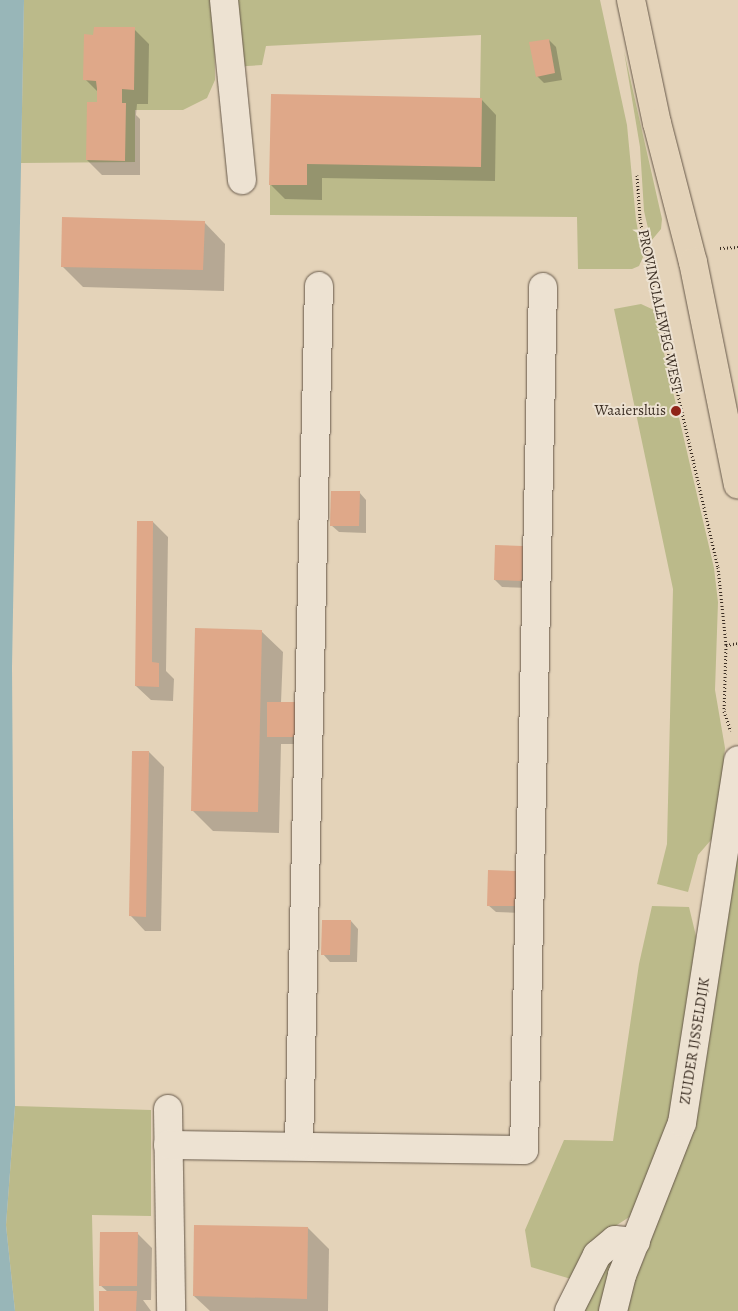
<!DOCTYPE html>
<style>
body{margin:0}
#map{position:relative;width:738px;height:1311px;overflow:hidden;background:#e4d3b9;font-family:Alegreya,serif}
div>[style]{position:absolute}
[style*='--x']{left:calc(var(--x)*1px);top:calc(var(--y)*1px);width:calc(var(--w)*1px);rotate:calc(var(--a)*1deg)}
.green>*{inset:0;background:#bbba8a}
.water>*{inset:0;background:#98b6b8}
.shadow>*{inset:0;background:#0003}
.building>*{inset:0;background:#dfa889}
.path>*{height:3px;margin-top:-1.5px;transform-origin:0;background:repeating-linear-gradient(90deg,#3c2f24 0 1px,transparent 0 3.5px)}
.roads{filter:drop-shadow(0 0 1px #665849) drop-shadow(0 0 1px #665849)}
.minor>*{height:28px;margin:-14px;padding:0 14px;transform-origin:14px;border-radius:14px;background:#ede2d2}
.major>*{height:28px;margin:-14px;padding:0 14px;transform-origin:14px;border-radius:14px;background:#e4d3b9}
.dots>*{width:14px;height:14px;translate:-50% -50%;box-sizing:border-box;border:2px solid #ede2d2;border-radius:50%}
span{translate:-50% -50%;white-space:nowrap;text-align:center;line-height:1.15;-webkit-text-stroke:4px #ede2d2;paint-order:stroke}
.street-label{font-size:15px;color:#3c2f24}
.poi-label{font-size:15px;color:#3c2f24}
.right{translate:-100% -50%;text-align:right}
</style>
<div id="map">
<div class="green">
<div style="clip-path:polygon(24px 0,214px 0,215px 80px,207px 98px,183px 110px,135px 110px,135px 162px,21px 163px)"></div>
<div style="clip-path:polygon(231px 0,600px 0,627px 125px,636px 220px,643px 257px,639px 266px,632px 269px,578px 269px,577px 217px,270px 215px,270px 158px,479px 162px,481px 35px,266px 46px,262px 65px,231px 67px)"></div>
<div style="clip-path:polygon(624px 51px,662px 219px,661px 229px,651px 241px,644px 211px,640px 147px)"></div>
<div style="clip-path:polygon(641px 304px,654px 310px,714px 568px,718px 602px,715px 690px,725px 748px,717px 833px,698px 855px,688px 892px,657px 884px,667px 844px,673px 589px,614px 309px)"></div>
<div style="clip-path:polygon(738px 820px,738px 1311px,621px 1311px,645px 1256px,703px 1057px,719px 971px)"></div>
<div style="clip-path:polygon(652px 906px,689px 907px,702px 961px,679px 1093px,637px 1212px,600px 1236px,571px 1279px,531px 1267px,525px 1230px,564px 1140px,613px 1141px,639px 964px)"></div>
<div style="clip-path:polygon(15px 1106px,151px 1110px,151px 1216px,92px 1215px,94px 1311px,15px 1311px,6px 1225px)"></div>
<div style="clip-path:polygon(608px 1259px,616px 1265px,604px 1311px,579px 1311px)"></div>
</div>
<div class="water">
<div style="clip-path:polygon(0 0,24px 0,12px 667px,15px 1106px,6px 1225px,15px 1311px,0 1311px)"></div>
</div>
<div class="shadow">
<div style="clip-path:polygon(134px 29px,149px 44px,148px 104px,137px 104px,136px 115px,140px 119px,140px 175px,102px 175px,87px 160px,99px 93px,85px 79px,94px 36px)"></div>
<div style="clip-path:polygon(549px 40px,556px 47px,562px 80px,544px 83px,537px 76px)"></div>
<div style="clip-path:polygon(272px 96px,482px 100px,496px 115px,495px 181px,322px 178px,322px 200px,285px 199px,270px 184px)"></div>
<div style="clip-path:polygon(204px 222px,225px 244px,224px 291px,83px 287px,62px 266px)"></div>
<div style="clip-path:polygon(359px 492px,366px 500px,366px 533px,339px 532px,331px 525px)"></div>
<div style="clip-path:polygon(153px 522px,168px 537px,166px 671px,174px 679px,173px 701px,151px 700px,136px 686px)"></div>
<div style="clip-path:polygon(523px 547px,530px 555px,529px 588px,502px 587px,495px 580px)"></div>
<div style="clip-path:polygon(261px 631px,283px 652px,281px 703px,302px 744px,281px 744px,279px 833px,213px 831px,192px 810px)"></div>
<div style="clip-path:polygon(149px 752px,164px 767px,161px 931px,145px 931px,131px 916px)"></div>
<div style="clip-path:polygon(516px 872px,523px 879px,523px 913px,496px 912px,488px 905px)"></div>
<div style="clip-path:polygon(351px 921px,358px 929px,357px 962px,330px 962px,323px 954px)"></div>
<div style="clip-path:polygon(308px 1228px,329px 1249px,328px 1311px,210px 1311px,194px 1296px)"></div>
<div style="clip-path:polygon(137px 1233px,152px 1248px,151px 1300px,143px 1300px,151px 1311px,100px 1311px,108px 1292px,100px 1285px)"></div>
</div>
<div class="building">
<div style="clip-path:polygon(94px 27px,135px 27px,134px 90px,122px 89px,122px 103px,126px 103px,125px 161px,86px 160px,87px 102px,97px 102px,97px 89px,96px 81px,83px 80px,84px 34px,93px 35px)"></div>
<div style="clip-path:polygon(549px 39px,555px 73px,536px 77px,529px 42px)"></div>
<div style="clip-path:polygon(271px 94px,482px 98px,481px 167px,307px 164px,307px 185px,269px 185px)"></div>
<div style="clip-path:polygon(62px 217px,205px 221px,203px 270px,61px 267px)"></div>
<div style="clip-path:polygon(331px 491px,360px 491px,359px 526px,330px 526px)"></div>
<div style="clip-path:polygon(137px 521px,153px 521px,152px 662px,159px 663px,159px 687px,135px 686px)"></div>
<div style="clip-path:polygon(495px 545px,523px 546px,522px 581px,494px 580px)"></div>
<div style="clip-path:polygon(195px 628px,262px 630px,258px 812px,191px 811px)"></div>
<div style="clip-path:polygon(267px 702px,296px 702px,296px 737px,267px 737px)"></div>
<div style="clip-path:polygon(132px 751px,149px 751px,146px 917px,129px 916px)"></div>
<div style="clip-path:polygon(488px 870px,516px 871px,516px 906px,487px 906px)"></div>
<div style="clip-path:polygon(322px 920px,351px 920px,350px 955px,321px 955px)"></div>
<div style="clip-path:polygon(194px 1225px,308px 1227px,307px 1299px,193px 1296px)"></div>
<div style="clip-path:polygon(100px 1232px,138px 1232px,137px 1286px,99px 1286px)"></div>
<div style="clip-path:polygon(99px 1291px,137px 1291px,136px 1311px,99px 1311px)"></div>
</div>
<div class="path">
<div style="--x:637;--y:175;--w:44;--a:86.1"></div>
<div style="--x:640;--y:219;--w:64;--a:79.2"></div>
<div style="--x:652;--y:282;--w:293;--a:77"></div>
<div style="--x:718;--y:567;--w:78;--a:84.1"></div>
<div style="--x:726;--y:645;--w:66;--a:91.7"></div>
<div style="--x:724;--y:711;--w:21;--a:71"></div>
<div style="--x:720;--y:248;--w:18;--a:-3"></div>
<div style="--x:726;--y:645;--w:12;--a:-9"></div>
</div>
<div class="roads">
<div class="minor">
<div style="--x:224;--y:0;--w:181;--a:84.3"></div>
<div style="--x:168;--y:1109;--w:202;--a:89.1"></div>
<div style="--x:168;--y:1145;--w:356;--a:0.8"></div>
<div style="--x:524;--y:1150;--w:863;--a:-88.74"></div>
<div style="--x:299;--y:1145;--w:859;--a:-88.67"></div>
<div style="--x:569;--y:1311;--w:63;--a:-63.4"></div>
<div style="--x:597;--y:1255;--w:23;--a:-40"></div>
<div style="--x:615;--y:1240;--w:21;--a:5"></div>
<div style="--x:613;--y:1311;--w:37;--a:-76"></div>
<div style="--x:622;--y:1275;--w:163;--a:-68.5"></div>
<div style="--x:682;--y:1123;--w:367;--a:-81.2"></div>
</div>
<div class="major">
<div style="--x:631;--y:0;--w:126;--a:78.1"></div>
<div style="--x:657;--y:123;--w:144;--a:75.5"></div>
<div style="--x:693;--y:262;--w:227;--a:78.6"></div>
</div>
</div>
<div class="dots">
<div style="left:676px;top:411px;background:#8f2418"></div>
</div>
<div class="street-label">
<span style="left:660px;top:311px;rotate:78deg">PROVINCIALEWEG WEST</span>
<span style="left:695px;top:1041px;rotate:-81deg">ZUIDER IJSSELDIJK</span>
</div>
<div class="poi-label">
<span class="right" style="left:666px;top:411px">Waaiersluis</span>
</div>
</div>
